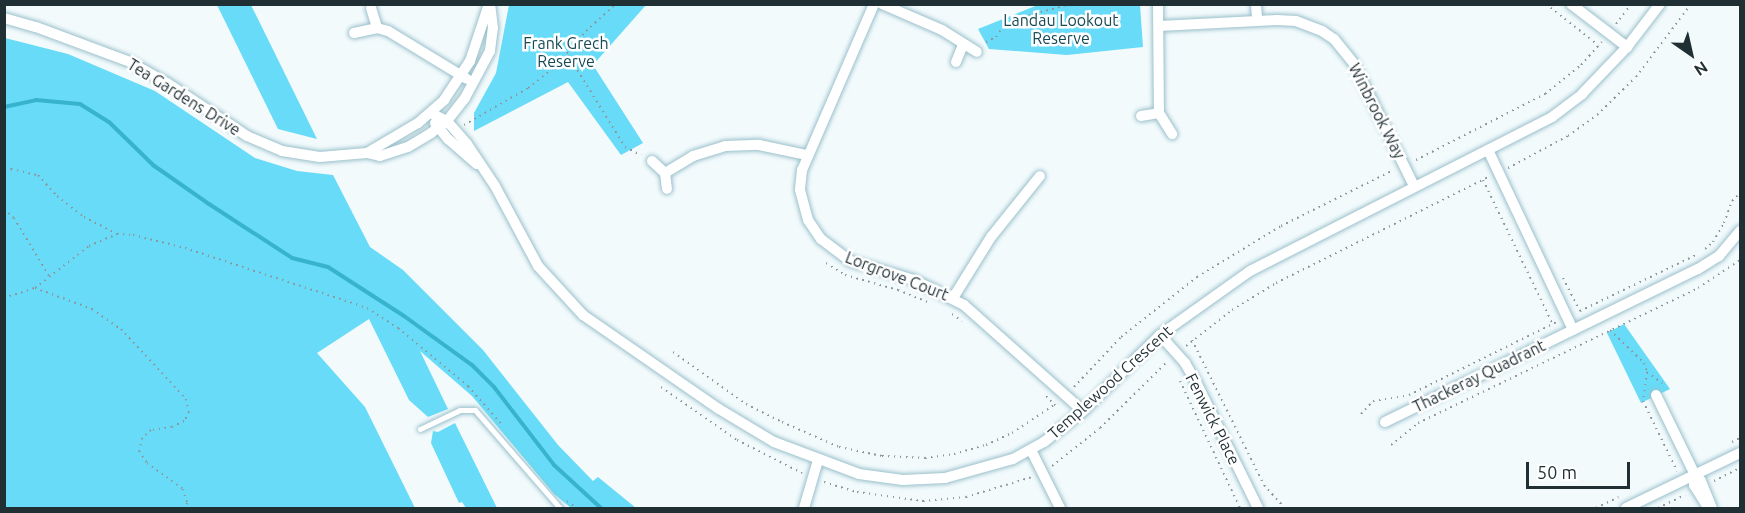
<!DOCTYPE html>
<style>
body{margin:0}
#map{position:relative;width:1745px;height:513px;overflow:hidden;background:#f2fafc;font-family:Ubuntu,sans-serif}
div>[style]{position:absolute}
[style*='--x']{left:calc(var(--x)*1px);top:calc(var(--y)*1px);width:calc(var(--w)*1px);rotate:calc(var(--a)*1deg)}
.green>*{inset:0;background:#67dbf7}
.stream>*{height:4px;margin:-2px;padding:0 2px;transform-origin:2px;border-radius:2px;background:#37b3cf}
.path>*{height:2px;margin-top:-1px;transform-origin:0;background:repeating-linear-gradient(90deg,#8b979a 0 1.5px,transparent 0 6px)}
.roads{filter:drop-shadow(0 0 2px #9ac0cb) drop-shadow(0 0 2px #9ac0cb)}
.service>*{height:5px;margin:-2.5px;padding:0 2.5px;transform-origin:2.5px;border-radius:2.5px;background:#fff}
.minor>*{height:10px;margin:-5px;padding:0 5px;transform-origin:5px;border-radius:5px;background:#fff}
span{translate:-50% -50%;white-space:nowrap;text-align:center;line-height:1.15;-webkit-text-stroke:5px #fff;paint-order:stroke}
.park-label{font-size:16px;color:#164a55}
.street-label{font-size:16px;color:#1f2f33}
.frame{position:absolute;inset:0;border:6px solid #1f2f33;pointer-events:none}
.north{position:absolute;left:1661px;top:24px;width:60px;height:60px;-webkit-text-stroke:4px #fff;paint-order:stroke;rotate:146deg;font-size:16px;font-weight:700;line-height:24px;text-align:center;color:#1f2f33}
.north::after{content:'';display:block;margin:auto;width:21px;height:27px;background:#1f2f33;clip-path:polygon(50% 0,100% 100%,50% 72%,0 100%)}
.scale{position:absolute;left:1526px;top:462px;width:104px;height:27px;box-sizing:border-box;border:3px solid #1f2f33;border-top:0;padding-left:8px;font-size:18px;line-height:21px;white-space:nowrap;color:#1f2f33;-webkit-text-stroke:4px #fff;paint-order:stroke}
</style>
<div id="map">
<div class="green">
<div style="clip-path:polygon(217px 5px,251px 5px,317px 139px,278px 129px)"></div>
<div style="clip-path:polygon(509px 5px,646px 5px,593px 65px,643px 143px,621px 155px,568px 82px,474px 131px,474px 113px,496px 73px)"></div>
<div style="clip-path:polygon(1038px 5px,1140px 5px,1143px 47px,1067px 55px,989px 49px,978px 29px)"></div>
<div style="clip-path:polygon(5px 38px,68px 54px,155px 91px,255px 158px,297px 171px,333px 175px,370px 247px,403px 270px,483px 350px,558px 445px,593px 481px,598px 477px,636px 508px,571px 508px,554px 494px,472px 396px,420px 351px,448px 409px,428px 417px,409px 400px,369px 319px,317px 353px,365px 407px,415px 508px,5px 508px)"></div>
<div style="clip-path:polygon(1624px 324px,1670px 389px,1641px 403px,1607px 333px)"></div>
<div style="clip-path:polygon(455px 423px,497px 508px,466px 508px,462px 502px,459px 503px,431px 443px,433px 431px,438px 432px)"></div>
</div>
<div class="stream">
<div style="--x:4;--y:107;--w:33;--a:-12"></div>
<div style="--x:36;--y:100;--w:44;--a:5.2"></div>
<div style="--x:80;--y:104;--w:34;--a:32"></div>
<div style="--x:109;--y:122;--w:62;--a:44.3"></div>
<div style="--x:153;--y:165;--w:68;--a:34.9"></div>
<div style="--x:209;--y:204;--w:99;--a:33"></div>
<div style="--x:292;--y:258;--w:37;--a:14"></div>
<div style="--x:328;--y:267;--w:90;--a:32.8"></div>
<div style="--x:404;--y:316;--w:84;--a:35.8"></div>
<div style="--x:472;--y:365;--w:31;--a:45"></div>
<div style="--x:494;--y:387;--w:98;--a:52.4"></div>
<div style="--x:554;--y:465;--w:64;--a:42.5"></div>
</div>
<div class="path">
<div style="--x:1546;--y:4;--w:66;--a:38.3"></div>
<div style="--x:1616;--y:24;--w:25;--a:-53"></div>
<div style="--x:986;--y:42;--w:11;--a:-27"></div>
<div style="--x:996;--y:37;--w:18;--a:-56"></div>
<div style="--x:1006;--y:22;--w:66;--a:-15.7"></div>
<div style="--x:568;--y:55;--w:108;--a:58.2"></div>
<div style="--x:625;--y:147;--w:18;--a:27"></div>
<div style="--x:464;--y:125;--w:74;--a:-30"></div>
<div style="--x:528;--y:88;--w:34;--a:-38"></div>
<div style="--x:555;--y:67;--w:48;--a:-49.3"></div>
<div style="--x:586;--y:31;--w:40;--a:-42"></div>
<div style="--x:1416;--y:160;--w:145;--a:-27.1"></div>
<div style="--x:1545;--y:94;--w:46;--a:-38.9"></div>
<div style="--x:1581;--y:65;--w:31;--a:-48"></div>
<div style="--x:1508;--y:168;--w:68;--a:-28.1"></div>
<div style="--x:1568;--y:136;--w:36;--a:-36"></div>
<div style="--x:1597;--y:115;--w:54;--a:-44.3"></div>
<div style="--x:1636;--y:77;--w:91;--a:-53"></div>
<div style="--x:4;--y:171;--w:7;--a:-16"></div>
<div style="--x:11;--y:169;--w:28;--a:13"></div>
<div style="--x:38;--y:175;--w:28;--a:48"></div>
<div style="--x:57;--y:196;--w:34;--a:38"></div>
<div style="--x:84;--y:217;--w:37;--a:27"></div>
<div style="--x:117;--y:234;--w:16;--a:4"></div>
<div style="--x:133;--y:235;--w:54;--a:14"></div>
<div style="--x:185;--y:248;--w:192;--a:18.2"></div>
<div style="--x:367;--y:308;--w:37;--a:33"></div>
<div style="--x:398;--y:328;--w:91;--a:39.6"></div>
<div style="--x:468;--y:386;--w:53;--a:48.8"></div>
<div style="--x:1483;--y:180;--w:159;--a:64.2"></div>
<div style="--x:4;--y:209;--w:13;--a:42"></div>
<div style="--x:14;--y:218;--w:68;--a:58.9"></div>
<div style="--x:1705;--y:249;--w:11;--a:-41"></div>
<div style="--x:1713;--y:242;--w:22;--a:-60"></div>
<div style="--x:1724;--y:223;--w:23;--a:-70"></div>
<div style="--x:1732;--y:201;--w:11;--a:-45"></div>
<div style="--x:826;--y:263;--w:22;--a:32"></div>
<div style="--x:845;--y:275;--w:55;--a:15.8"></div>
<div style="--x:898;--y:290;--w:35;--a:22"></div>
<div style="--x:1563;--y:278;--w:37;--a:63"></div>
<div style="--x:1580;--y:311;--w:131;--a:-25.8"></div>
<div style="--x:35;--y:288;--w:61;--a:20.2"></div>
<div style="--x:92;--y:309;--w:35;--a:35"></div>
<div style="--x:121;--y:329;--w:96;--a:47.1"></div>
<div style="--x:186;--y:399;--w:13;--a:77"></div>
<div style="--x:189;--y:412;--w:10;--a:119"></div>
<div style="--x:184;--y:421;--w:13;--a:153"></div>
<div style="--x:172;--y:427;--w:21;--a:172"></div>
<div style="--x:151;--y:430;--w:12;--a:138"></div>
<div style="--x:142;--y:438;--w:13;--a:103"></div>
<div style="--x:139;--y:451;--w:14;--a:56"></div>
<div style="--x:147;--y:463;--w:44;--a:35.8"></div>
<div style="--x:183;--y:489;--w:15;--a:74"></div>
<div style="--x:187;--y:503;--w:5;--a:101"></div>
<div style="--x:4;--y:298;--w:33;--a:-18"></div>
<div style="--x:35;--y:288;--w:68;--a:-37.9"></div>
<div style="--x:89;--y:246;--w:30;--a:-23"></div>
<div style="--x:952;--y:314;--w:12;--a:35"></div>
<div style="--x:1610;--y:330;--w:47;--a:44.1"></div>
<div style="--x:1644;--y:363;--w:9;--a:72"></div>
<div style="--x:1647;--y:372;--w:29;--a:98"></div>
<div style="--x:1643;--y:401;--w:78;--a:64.1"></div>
<div style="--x:1192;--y:340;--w:162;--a:63.6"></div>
<div style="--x:1264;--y:485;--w:31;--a:48"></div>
<div style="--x:1186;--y:346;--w:58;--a:-38"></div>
<div style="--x:1232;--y:310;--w:52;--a:-31.5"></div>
<div style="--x:1276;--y:283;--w:236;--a:-26.5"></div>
<div style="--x:673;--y:352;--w:90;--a:35.5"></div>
<div style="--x:746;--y:404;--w:40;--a:26.6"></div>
<div style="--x:782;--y:422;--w:62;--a:23.7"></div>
<div style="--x:839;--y:447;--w:44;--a:11.8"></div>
<div style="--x:882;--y:456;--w:43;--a:2.7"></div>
<div style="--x:925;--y:458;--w:29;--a:-8"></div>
<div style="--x:954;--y:454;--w:33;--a:-16"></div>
<div style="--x:986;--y:445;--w:29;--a:-25"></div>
<div style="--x:1012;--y:433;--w:54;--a:-33.7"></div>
<div style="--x:1647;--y:372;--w:19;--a:36"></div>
<div style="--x:1180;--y:381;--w:140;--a:64.7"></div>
<div style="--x:661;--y:387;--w:93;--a:34.9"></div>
<div style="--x:737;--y:440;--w:73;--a:26.9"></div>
<div style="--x:1074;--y:387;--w:69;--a:-46.8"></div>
<div style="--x:1121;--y:337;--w:97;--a:-38.3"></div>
<div style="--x:1197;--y:277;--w:98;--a:-31.3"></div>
<div style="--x:1281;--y:226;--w:126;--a:-26.4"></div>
<div style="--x:1046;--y:396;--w:13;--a:45"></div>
<div style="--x:1361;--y:414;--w:18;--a:-47"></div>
<div style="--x:1373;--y:401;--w:36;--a:-9"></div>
<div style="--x:1409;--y:395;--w:165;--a:-26.3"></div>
<div style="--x:1732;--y:442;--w:9;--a:-27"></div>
<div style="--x:1391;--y:445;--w:35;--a:-39"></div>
<div style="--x:1418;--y:423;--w:311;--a:-25.7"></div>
<div style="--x:1698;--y:288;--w:50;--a:-33.7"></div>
<div style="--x:1052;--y:466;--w:61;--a:-38.4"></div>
<div style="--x:1100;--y:428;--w:95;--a:-44.6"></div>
<div style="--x:1714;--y:481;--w:29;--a:-27"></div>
<div style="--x:824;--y:482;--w:34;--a:17"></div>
<div style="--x:857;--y:492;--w:67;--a:7.8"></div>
<div style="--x:923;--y:501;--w:43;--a:-5.3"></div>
<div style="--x:966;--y:497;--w:69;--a:-16.9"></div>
<div style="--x:567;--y:501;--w:12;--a:35"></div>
<div style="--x:1596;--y:508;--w:25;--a:-26"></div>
<div style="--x:1658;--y:508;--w:30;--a:-26"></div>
</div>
<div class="roads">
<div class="service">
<div style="--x:420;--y:429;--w:44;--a:-25.4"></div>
<div style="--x:460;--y:410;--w:15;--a:0"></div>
<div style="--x:475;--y:410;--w:130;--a:49.1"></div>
</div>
<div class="minor">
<div style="--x:874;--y:4;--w:181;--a:113.4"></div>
<div style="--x:802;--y:170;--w:20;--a:96"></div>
<div style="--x:800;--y:190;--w:31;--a:75"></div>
<div style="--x:808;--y:220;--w:23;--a:56"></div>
<div style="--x:821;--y:239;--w:36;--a:37"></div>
<div style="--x:850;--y:261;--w:67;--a:16.5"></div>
<div style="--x:914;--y:280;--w:56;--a:26.6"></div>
<div style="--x:964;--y:305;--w:159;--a:41.7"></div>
<div style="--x:882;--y:4;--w:65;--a:23.4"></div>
<div style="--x:942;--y:30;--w:41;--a:32.2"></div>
<div style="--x:1158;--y:4;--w:109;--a:89.5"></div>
<div style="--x:1159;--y:113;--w:25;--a:58"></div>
<div style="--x:1256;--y:4;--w:15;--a:86"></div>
<div style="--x:1571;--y:4;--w:71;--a:37.5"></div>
<div style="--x:371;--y:8;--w:21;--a:73"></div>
<div style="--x:4;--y:18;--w:33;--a:16"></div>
<div style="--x:36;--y:27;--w:100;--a:20.4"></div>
<div style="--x:130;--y:62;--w:43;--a:29.6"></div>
<div style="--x:167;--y:83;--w:96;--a:33.5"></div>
<div style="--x:247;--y:136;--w:38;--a:23"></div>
<div style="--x:282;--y:151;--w:38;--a:9"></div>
<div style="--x:320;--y:157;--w:47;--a:-4.9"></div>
<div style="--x:367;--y:153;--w:13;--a:13"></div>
<div style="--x:380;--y:156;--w:29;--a:-18"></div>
<div style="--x:408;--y:147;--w:27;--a:-31"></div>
<div style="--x:431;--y:133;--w:20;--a:-37"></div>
<div style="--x:447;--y:121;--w:29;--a:-52"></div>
<div style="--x:465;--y:98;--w:53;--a:-62"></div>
<div style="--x:490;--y:51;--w:23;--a:-83"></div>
<div style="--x:493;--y:28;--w:24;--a:-97"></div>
<div style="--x:1159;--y:26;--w:118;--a:-2.9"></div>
<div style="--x:1277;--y:20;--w:19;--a:3"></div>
<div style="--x:1296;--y:21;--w:28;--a:21"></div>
<div style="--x:1322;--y:31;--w:14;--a:34"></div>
<div style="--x:1334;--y:39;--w:32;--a:51"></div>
<div style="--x:1354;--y:64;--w:136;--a:63.8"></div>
<div style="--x:354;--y:33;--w:24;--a:-12"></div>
<div style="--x:377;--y:28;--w:11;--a:15"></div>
<div style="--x:388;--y:31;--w:92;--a:31.3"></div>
<div style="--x:956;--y:62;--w:18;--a:-68"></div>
<div style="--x:431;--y:113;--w:18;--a:27"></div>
<div style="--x:447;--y:121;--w:30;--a:49"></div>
<div style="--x:467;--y:144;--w:50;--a:56.3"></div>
<div style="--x:495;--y:186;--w:91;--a:61.7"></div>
<div style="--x:538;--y:266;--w:67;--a:47.4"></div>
<div style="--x:583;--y:315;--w:165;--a:34.7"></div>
<div style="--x:719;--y:409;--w:64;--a:31"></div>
<div style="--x:774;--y:442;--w:91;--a:20.6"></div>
<div style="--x:859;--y:474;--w:44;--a:7.8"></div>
<div style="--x:903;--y:480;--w:42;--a:-2.7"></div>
<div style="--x:945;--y:478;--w:71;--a:-15.6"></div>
<div style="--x:1013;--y:459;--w:35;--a:-29"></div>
<div style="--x:1044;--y:442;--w:50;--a:-38.5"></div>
<div style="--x:1083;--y:411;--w:108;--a:-44.6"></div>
<div style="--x:1160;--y:335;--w:110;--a:-35.4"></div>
<div style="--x:1250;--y:271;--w:339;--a:-27"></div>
<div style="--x:1552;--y:117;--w:38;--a:-37"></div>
<div style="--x:1582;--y:94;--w:65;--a:-46.2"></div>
<div style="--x:1627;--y:47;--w:54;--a:-52.5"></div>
<div style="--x:1141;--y:116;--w:18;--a:-9"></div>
<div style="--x:435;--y:123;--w:21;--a:51"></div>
<div style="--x:448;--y:139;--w:38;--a:41"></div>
<div style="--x:1488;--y:150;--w:199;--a:64.7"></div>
<div style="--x:367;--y:153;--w:59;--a:-30.5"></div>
<div style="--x:418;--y:123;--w:35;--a:-41"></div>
<div style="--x:444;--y:100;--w:47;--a:-56.3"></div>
<div style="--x:470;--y:61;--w:60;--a:-71.6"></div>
<div style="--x:652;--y:161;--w:18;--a:43"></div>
<div style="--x:665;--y:173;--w:16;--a:83"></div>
<div style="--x:665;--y:173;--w:33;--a:-31"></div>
<div style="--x:693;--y:156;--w:34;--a:-17"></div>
<div style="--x:725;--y:146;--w:34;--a:-2"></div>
<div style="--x:759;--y:145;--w:48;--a:12"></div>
<div style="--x:953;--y:298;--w:72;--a:-58.1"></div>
<div style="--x:991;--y:237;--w:78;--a:-51.2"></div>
<div style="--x:1160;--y:335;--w:38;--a:48"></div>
<div style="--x:1185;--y:363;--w:20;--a:60"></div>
<div style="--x:1195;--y:380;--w:143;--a:63.8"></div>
<div style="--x:1656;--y:395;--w:89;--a:64"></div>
<div style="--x:1695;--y:475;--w:8;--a:45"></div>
<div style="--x:1701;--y:481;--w:29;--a:68"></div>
<div style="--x:1385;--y:422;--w:348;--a:-26.1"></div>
<div style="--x:1698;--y:269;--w:25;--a:-32"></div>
<div style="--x:1719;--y:256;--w:33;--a:-50"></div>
<div style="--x:1031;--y:450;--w:65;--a:63.4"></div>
<div style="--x:1695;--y:475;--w:10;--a:96"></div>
<div style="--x:1694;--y:485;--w:22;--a:58"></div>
<div style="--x:804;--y:508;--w:50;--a:-73.7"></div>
<div style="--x:1626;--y:508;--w:127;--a:-25.8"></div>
</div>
</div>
<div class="park-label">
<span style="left:1061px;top:29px">Landau Lookout<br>Reserve</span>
<span style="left:566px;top:52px">Frank Grech<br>Reserve</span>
</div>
<div class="street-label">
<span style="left:184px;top:97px;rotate:32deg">Tea Gardens Drive</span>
<span style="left:1377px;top:111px;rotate:63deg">Winbrook Way</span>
<span style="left:897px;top:276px;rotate:21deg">Lorgrove Court</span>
<span style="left:1479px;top:376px;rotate:-26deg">Thackeray Quadrant</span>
<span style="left:1110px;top:382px;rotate:-42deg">Templewood Crescent</span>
<span style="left:1213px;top:419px;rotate:63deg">Fenwick Place</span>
</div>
<div class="frame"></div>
<div class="north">N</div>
<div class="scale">50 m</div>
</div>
